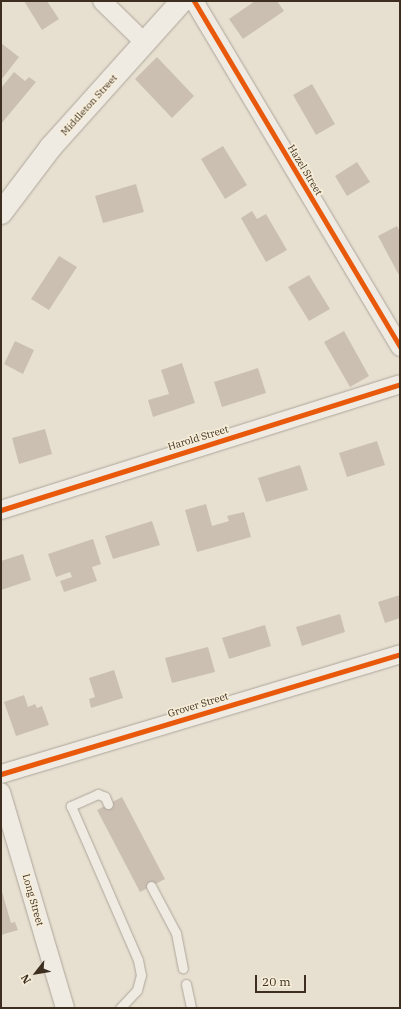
<!DOCTYPE html>
<style>
body{margin:0}
#map{position:relative;width:401px;height:1009px;overflow:hidden;background:#e7e0d1;font-family:"IBM Plex Serif",serif}
div>[style]{position:absolute}
[style*='--x']{left:calc(var(--x)*1px);top:calc(var(--y)*1px);width:calc(var(--w)*1px);rotate:calc(var(--a)*1deg)}
.building>*{inset:0;background:#cbbfb2}
.roads{filter:drop-shadow(0 0 1px #ada599) drop-shadow(0 0 1px #ada599)}
.service>*{height:9px;margin:-4.5px;padding:0 4.5px;transform-origin:4.5px;border-radius:4.5px;background:#efebe3}
.minor>*{height:18px;margin:-9px;padding:0 9px;transform-origin:9px;border-radius:9px;background:#efebe3}
.tertiary>*{height:22px;margin:-11px;padding:0 11px;transform-origin:11px;border-radius:11px;background:#efebe3}
.cycleway>*{height:5px;margin:-2.5px;padding:0 2.5px;transform-origin:2.5px;border-radius:2.5px;background:#e8590c}
span{translate:-50% -50%;white-space:nowrap;text-align:center;line-height:1.15;-webkit-text-stroke:3px #f7eed8;paint-order:stroke}
.street-label{font-size:10px;color:#3d2e20}
.frame{position:absolute;inset:0;border:2px solid #3d2e20;pointer-events:none}
.north{position:absolute;left:16px;top:953px;width:40px;height:40px;-webkit-text-stroke:3px #f7eed8;paint-order:stroke;rotate:239deg;font-size:11px;font-weight:700;line-height:16px;text-align:center;color:#3d2e20}
.north::after{content:'';display:block;margin:auto;width:14px;height:18px;background:#3d2e20;clip-path:polygon(50% 0,100% 100%,50% 72%,0 100%)}
.scale{position:absolute;left:255px;top:975px;width:51px;height:18px;box-sizing:border-box;border:2px solid #3d2e20;border-top:0;padding-left:5px;font-size:12px;line-height:14px;white-space:nowrap;color:#3d2e20;-webkit-text-stroke:3px #f7eed8;paint-order:stroke}
</style>
<div id="map">
<div class="building">
<div style="clip-path:polygon(24px 1px,47px 1px,59px 19px,42px 30px)"></div>
<div style="clip-path:polygon(255px 1px,277px 1px,284px 11px,243px 39px,229px 19px)"></div>
<div style="clip-path:polygon(1px 43px,19px 57px,1px 80px)"></div>
<div style="clip-path:polygon(157px 57px,194px 96px,172px 118px,135px 79px)"></div>
<div style="clip-path:polygon(14px 72px,25px 81px,29px 77px,36px 82px,1px 124px,1px 88px)"></div>
<div style="clip-path:polygon(312px 84px,335px 124px,316px 135px,293px 95px)"></div>
<div style="clip-path:polygon(223px 146px,247px 185px,225px 199px,201px 159px)"></div>
<div style="clip-path:polygon(357px 162px,370px 182px,347px 196px,335px 176px)"></div>
<div style="clip-path:polygon(136px 184px,144px 212px,103px 223px,95px 196px)"></div>
<div style="clip-path:polygon(252px 211px,257px 219px,266px 214px,287px 250px,266px 262px,241px 218px)"></div>
<div style="clip-path:polygon(397px 226px,400px 232px,400px 277px,378px 236px)"></div>
<div style="clip-path:polygon(59px 256px,77px 267px,49px 310px,31px 299px)"></div>
<div style="clip-path:polygon(309px 275px,330px 309px,309px 321px,288px 287px)"></div>
<div style="clip-path:polygon(344px 331px,369px 376px,350px 387px,324px 342px)"></div>
<div style="clip-path:polygon(15px 341px,34px 350px,23px 374px,4px 364px)"></div>
<div style="clip-path:polygon(182px 363px,195px 403px,153px 417px,148px 400px,169px 394px,161px 370px)"></div>
<div style="clip-path:polygon(258px 368px,266px 393px,222px 407px,214px 382px)"></div>
<div style="clip-path:polygon(45px 429px,52px 454px,19px 464px,12px 438px)"></div>
<div style="clip-path:polygon(377px 441px,385px 465px,347px 477px,339px 453px)"></div>
<div style="clip-path:polygon(300px 465px,308px 490px,266px 502px,258px 478px)"></div>
<div style="clip-path:polygon(206px 504px,212px 526px,229px 521px,227px 516px,244px 512px,251px 537px,197px 552px,185px 510px)"></div>
<div style="clip-path:polygon(152px 521px,160px 545px,113px 559px,105px 536px)"></div>
<div style="clip-path:polygon(93px 539px,101px 564px,92px 567px,97px 581px,64px 592px,60px 581px,72px 577px,70px 572px,56px 577px,48px 554px)"></div>
<div style="clip-path:polygon(23px 554px,31px 580px,1px 590px,1px 561px)"></div>
<div style="clip-path:polygon(400px 595px,400px 618px,385px 623px,378px 602px)"></div>
<div style="clip-path:polygon(340px 614px,345px 632px,302px 646px,296px 627px)"></div>
<div style="clip-path:polygon(265px 625px,271px 646px,229px 659px,222px 638px)"></div>
<div style="clip-path:polygon(208px 647px,215px 672px,172px 683px,165px 658px)"></div>
<div style="clip-path:polygon(114px 670px,123px 698px,91px 708px,89px 699px,95px 697px,89px 678px)"></div>
<div style="clip-path:polygon(24px 695px,28px 707px,35px 704px,37px 708px,42px 706px,49px 725px,16px 736px,4px 702px)"></div>
<div style="clip-path:polygon(122px 797px,165px 879px,140px 892px,97px 810px)"></div>
<div style="clip-path:polygon(1px 888px,11px 923px,15px 922px,18px 930px,1px 935px)"></div>
</div>
<div class="roads">
<div class="service">
<div style="--x:108;--y:804;--w:8;--a:-113"></div>
<div style="--x:105;--y:797;--w:8;--a:-157"></div>
<div style="--x:98;--y:794;--w:30;--a:156"></div>
<div style="--x:71;--y:806;--w:168;--a:66.5"></div>
<div style="--x:138;--y:960;--w:15;--a:79"></div>
<div style="--x:141;--y:975;--w:16;--a:105"></div>
<div style="--x:137;--y:990;--w:25;--a:133"></div>
<div style="--x:151;--y:886;--w:53;--a:62"></div>
<div style="--x:176;--y:933;--w:36;--a:79"></div>
<div style="--x:186;--y:984;--w:25;--a:78"></div>
</div>
<div class="minor">
<div style="--x:102;--y:1;--w:59;--a:44.3"></div>
<div style="--x:194;--y:1;--w:403;--a:59.2"></div>
<div style="--x:1;--y:510;--w:418;--a:-17.5"></div>
<div style="--x:1;--y:774;--w:417;--a:-16.7"></div>
<div style="--x:1;--y:792;--w:225;--a:73.5"></div>
</div>
<div class="tertiary">
<div style="--x:1;--y:213;--w:83;--a:-52.9"></div>
<div style="--x:51;--y:147;--w:196;--a:-48.1"></div>
</div>
</div>
<div class="cycleway">
<div style="--x:194;--y:1;--w:403;--a:59.2"></div>
<div style="--x:1;--y:510;--w:418;--a:-17.5"></div>
<div style="--x:1;--y:774;--w:417;--a:-16.7"></div>
</div>
<div class="street-label">
<span style="left:89px;top:105px;rotate:-48deg">Middleton Street</span>
<span style="left:305px;top:170px;rotate:59deg">Hazel Street</span>
<span style="left:198px;top:438px;rotate:-17deg">Harold Street</span>
<span style="left:198px;top:705px;rotate:-17deg">Grover Street</span>
<span style="left:33px;top:900px;rotate:74deg">Long Street</span>
</div>
<div class="frame"></div>
<div class="north">N</div>
<div class="scale">20 m</div>
</div>
